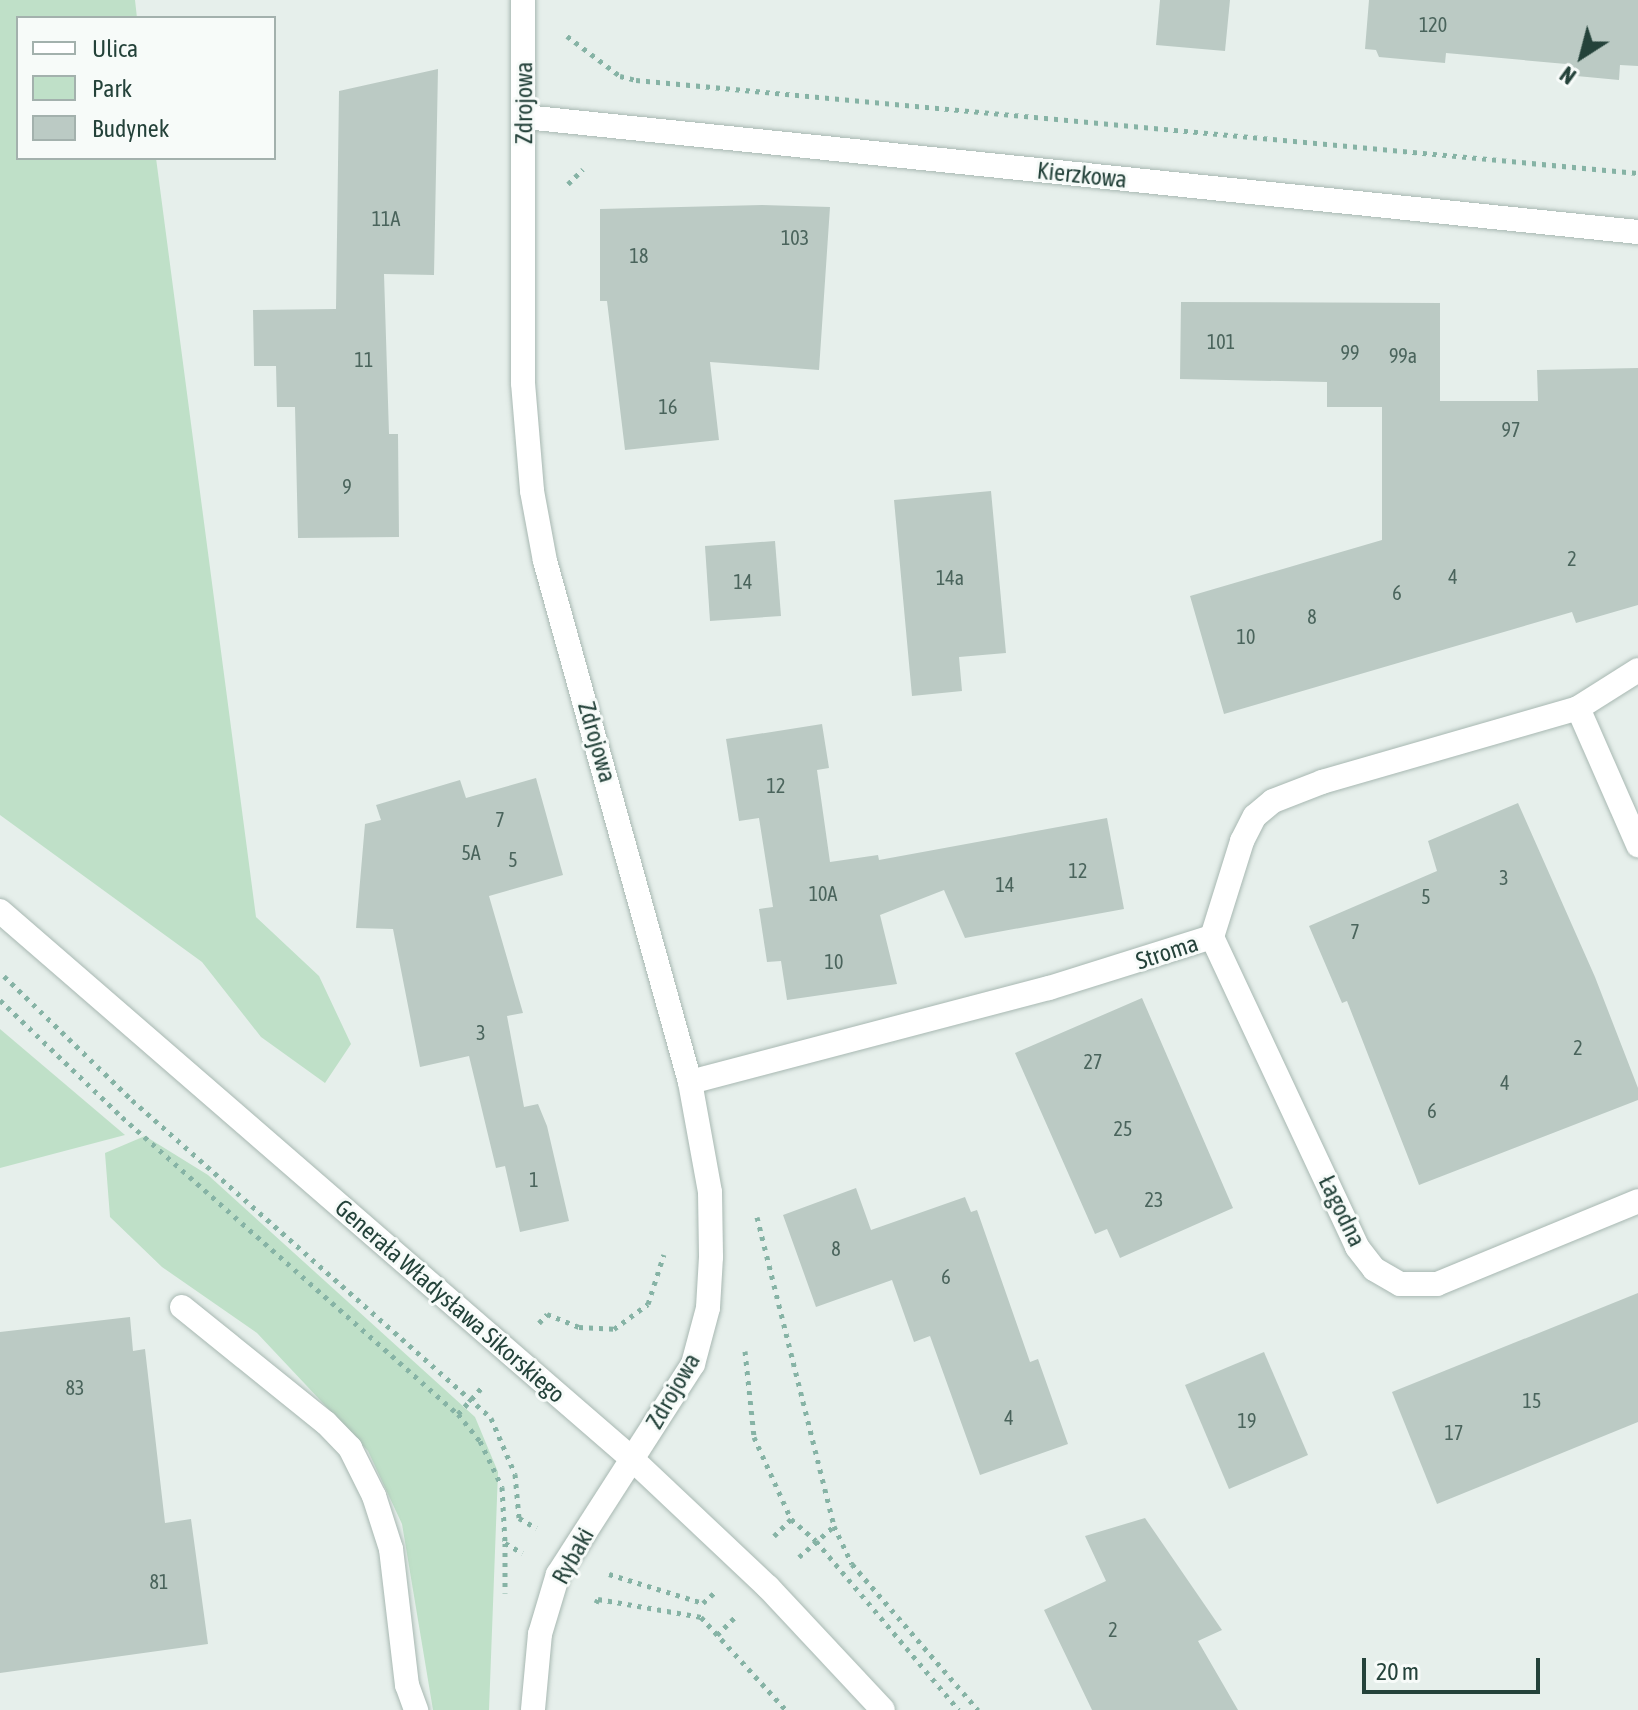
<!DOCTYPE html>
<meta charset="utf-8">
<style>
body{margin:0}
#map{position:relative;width:1638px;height:1710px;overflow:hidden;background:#e6efeb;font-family:"Asap Condensed",sans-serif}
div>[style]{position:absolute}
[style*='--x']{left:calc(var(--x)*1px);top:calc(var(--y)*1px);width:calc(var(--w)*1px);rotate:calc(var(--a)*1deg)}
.green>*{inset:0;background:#bfe0c8}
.building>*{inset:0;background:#bbcac4}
.path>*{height:5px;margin-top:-2.5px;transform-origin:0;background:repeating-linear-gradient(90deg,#86b3a5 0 4px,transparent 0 10px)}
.roads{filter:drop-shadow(0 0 2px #a8b8b2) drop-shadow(0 0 2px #a8b8b2)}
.minor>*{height:24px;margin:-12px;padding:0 12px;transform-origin:12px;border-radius:12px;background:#fff}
span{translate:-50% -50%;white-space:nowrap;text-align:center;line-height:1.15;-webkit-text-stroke:6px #f7fbf9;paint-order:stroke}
.number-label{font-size:20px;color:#4a645c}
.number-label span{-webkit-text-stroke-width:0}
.street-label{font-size:24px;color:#24423a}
.legend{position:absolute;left:16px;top:16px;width:260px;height:144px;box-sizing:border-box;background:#f7fbf9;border:2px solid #a3b1ad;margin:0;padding:10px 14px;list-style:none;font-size:24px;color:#24423a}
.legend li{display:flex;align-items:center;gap:16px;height:40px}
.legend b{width:40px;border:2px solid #a3b1ad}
.north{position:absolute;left:1542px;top:16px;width:80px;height:80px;-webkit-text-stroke:6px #f7fbf9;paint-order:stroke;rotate:216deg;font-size:22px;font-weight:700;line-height:32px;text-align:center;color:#24423a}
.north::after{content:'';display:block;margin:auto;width:28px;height:36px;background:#24423a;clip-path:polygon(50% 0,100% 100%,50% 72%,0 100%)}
.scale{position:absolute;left:1362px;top:1658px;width:178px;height:36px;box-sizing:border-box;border:4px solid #24423a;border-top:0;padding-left:10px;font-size:24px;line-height:28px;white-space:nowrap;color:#24423a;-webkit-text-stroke:6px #f7fbf9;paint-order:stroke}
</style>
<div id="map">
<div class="green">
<div style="clip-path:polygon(0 0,135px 0,137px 18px,18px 18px,18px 158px,156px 158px,256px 917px,319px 976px,351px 1044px,325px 1083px,261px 1037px,202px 962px,0 815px)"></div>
<div style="clip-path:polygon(0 1029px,125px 1135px,0 1168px)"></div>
<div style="clip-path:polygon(145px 1136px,208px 1175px,475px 1417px,498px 1472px,489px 1710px,433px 1710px,402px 1524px,368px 1451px,257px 1333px,162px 1267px,110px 1217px,105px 1153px)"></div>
</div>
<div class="building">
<div style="clip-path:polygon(1160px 0,1230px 0,1225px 51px,1156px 45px)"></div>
<div style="clip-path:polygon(1369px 0,1638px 0,1638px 66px,1620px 65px,1619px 80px,1566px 75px,1566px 64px,1446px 53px,1445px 63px,1379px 57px,1376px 50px,1365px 49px)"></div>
<div style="clip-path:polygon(438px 69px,434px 275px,384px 274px,389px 434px,398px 434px,399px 537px,298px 538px,295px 407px,277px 407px,276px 366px,254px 366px,253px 310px,336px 309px,339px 91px)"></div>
<div style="clip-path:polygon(762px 205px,830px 207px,819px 370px,710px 362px,719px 440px,625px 450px,607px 301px,600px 301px,600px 209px)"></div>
<div style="clip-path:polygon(1181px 302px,1440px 303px,1440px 401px,1538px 401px,1537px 370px,1638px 368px,1638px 605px,1576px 623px,1572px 612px,1224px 714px,1190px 596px,1382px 540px,1382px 407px,1327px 407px,1327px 382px,1180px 379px)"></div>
<div style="clip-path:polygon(991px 491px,1006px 653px,959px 657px,962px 691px,912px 696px,894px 500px)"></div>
<div style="clip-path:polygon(775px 541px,781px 616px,710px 621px,705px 546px)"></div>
<div style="clip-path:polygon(822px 724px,829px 768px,817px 770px,830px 862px,878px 855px,879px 860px,1107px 818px,1124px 909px,965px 938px,944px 890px,880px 915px,897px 984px,787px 1000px,781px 961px,767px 962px,759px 909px,773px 907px,759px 818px,739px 821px,726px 739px)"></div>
<div style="clip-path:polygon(536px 778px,563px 875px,489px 896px,523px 1013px,507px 1016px,524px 1107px,538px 1104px,547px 1126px,569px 1221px,520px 1232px,505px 1166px,496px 1168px,469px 1056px,420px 1067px,393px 929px,356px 928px,365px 824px,381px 820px,376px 805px,460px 780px,466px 798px)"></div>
<div style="clip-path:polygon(1518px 803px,1595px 977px,1638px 1088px,1638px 1100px,1419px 1185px,1347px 1001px,1342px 1003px,1309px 926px,1437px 871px,1428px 841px)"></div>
<div style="clip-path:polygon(1142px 998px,1233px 1208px,1120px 1258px,1107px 1229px,1095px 1234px,1015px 1053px)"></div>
<div style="clip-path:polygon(856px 1188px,871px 1230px,965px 1197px,971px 1212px,977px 1210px,1030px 1362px,1038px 1359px,1068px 1444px,980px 1475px,930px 1336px,914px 1342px,892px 1280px,816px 1307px,783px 1215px)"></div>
<div style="clip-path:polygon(1638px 1293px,1638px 1422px,1437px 1504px,1392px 1392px)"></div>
<div style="clip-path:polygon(130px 1317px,133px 1351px,145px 1349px,165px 1523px,191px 1519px,208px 1644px,0 1673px,0 1332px)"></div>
<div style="clip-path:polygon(1264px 1352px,1308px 1455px,1229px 1489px,1185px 1385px)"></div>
<div style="clip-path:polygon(1145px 1518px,1222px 1630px,1198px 1641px,1238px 1710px,1092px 1710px,1044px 1610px,1106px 1581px,1085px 1536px)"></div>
</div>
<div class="path">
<div style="--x:567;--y:36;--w:66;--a:37"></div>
<div style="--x:620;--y:76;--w:16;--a:14"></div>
<div style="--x:636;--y:80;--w:1006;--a:5.3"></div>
<div style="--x:568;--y:184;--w:21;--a:-45"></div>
<div style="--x:4;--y:976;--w:178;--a:44.1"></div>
<div style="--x:132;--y:1100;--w:480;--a:41.5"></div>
<div style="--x:491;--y:1418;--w:61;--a:66.8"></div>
<div style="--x:515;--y:1474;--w:44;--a:84.8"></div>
<div style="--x:519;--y:1518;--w:20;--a:30"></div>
<div style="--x:0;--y:1000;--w:169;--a:43.8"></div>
<div style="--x:122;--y:1117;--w:448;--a:41.5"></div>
<div style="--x:458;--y:1414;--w:35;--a:51"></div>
<div style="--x:480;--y:1441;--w:51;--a:64.4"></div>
<div style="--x:502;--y:1487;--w:56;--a:86.9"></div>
<div style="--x:505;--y:1543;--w:20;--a:30"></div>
<div style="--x:757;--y:1217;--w:318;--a:76"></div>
<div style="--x:834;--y:1526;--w:42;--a:64.7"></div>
<div style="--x:852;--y:1564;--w:193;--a:49.2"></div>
<div style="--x:539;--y:1323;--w:12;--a:-48"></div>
<div style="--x:547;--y:1314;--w:35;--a:22"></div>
<div style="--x:579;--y:1327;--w:35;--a:3"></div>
<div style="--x:614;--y:1329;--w:42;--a:-36.3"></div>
<div style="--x:648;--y:1304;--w:52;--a:-72.3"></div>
<div style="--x:745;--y:1351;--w:86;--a:84"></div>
<div style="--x:754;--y:1437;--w:90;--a:65.7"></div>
<div style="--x:791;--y:1519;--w:24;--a:135"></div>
<div style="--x:458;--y:1414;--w:39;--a:-48"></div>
<div style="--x:791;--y:1519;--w:33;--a:41"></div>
<div style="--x:816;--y:1541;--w:221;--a:49.8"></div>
<div style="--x:505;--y:1543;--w:50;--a:90"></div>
<div style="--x:799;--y:1557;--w:47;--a:-41.5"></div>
<div style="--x:609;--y:1574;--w:98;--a:17.1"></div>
<div style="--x:703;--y:1603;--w:15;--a:-42"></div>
<div style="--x:596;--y:1603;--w:4;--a:-63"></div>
<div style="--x:598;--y:1599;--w:105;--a:9.9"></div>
<div style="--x:701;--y:1617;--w:126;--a:47.6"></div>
<div style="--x:717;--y:1635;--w:27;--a:-45"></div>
</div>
<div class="roads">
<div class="minor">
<div style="--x:523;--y:0;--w:383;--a:90"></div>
<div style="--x:523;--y:383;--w:108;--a:85.2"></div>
<div style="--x:532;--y:491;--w:71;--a:79.5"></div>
<div style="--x:545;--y:561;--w:541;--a:74.45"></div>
<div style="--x:690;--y:1082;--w:112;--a:79.7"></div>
<div style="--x:710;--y:1192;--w:65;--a:89.1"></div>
<div style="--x:711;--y:1257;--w:51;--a:93.4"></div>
<div style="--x:708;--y:1308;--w:58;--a:105"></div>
<div style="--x:693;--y:1364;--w:250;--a:122.7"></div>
<div style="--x:558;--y:1574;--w:63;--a:106.7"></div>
<div style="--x:540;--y:1634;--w:76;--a:95.3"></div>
<div style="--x:525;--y:117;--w:1119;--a:5.9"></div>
<div style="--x:1578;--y:708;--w:150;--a:66.3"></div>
<div style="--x:0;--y:911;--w:835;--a:40.92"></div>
<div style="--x:631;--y:1458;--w:188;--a:43.3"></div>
<div style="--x:768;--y:1587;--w:168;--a:46.9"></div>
<div style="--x:1212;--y:937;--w:342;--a:64.9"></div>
<div style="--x:1357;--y:1247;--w:28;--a:52"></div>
<div style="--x:1374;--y:1269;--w:30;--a:30"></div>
<div style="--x:1400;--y:1284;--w:37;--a:0"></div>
<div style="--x:1437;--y:1284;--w:217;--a:-22.4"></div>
<div style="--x:1212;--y:937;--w:101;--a:-72.6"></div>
<div style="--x:1242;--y:841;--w:28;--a:-63"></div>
<div style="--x:1255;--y:816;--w:23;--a:-40"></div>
<div style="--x:1273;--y:801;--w:53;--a:-21.2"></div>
<div style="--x:1322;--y:782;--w:266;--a:-16.1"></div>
<div style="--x:1578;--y:708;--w:71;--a:-32.3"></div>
<div style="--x:690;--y:1082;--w:371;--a:-14.7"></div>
<div style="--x:1049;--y:988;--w:171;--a:-17.4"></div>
<div style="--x:182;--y:1307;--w:185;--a:38.9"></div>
<div style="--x:326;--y:1423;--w:35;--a:46"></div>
<div style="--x:350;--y:1448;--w:54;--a:63.4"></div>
<div style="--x:374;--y:1496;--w:56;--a:72.2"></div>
<div style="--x:391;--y:1549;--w:137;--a:83.3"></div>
<div style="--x:407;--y:1685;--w:27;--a:70"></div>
</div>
</div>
<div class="number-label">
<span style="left:1433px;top:24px">120</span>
<span style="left:386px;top:218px">11A</span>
<span style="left:795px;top:237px">103</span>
<span style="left:639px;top:255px">18</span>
<span style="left:1221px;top:341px">101</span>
<span style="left:1350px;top:352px">99</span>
<span style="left:1403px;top:355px">99a</span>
<span style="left:364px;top:359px">11</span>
<span style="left:668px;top:406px">16</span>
<span style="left:1511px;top:429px">97</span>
<span style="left:347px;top:486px">9</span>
<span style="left:1572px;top:558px">2</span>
<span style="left:1453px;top:576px">4</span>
<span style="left:950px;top:577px">14a</span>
<span style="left:743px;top:581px">14</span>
<span style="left:1397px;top:592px">6</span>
<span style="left:1312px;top:616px">8</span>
<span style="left:1246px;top:636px">10</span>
<span style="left:776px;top:785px">12</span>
<span style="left:500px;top:819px">7</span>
<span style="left:471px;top:852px">5A</span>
<span style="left:513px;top:859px">5</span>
<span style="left:1078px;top:870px">12</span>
<span style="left:1504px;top:877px">3</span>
<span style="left:1005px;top:884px">14</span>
<span style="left:823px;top:893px">10A</span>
<span style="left:1426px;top:896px">5</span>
<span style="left:1355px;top:931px">7</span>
<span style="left:834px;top:961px">10</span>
<span style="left:481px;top:1032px">3</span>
<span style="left:1578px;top:1047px">2</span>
<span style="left:1093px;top:1061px">27</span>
<span style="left:1505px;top:1082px">4</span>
<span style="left:1432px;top:1110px">6</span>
<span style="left:1123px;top:1128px">25</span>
<span style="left:534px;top:1179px">1</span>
<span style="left:1154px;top:1199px">23</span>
<span style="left:836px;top:1248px">8</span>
<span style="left:946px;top:1276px">6</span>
<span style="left:75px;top:1387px">83</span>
<span style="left:1532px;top:1400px">15</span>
<span style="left:1009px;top:1417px">4</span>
<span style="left:1247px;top:1420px">19</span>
<span style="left:1454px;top:1432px">17</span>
<span style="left:159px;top:1581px">81</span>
<span style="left:1113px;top:1629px">2</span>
</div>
<div class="street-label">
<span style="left:524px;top:103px;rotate:-90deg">Zdrojowa</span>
<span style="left:1082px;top:175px;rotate:6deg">Kierzkowa</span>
<span style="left:597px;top:742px;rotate:74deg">Zdrojowa</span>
<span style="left:1167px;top:952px;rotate:-18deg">Stroma</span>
<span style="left:1342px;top:1211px;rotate:64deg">Łagodna</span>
<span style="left:450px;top:1301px;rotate:41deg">Generała Władysława Sikorskiego</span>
<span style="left:673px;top:1391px;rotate:-60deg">Zdrojowa</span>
<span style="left:573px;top:1556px;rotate:-61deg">Rybaki</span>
</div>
<ul class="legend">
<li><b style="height:10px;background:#fff"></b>Ulica</li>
<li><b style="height:22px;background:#bfe0c8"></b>Park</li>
<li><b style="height:22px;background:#bbcac4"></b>Budynek</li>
</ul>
<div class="north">N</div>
<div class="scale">20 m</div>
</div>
